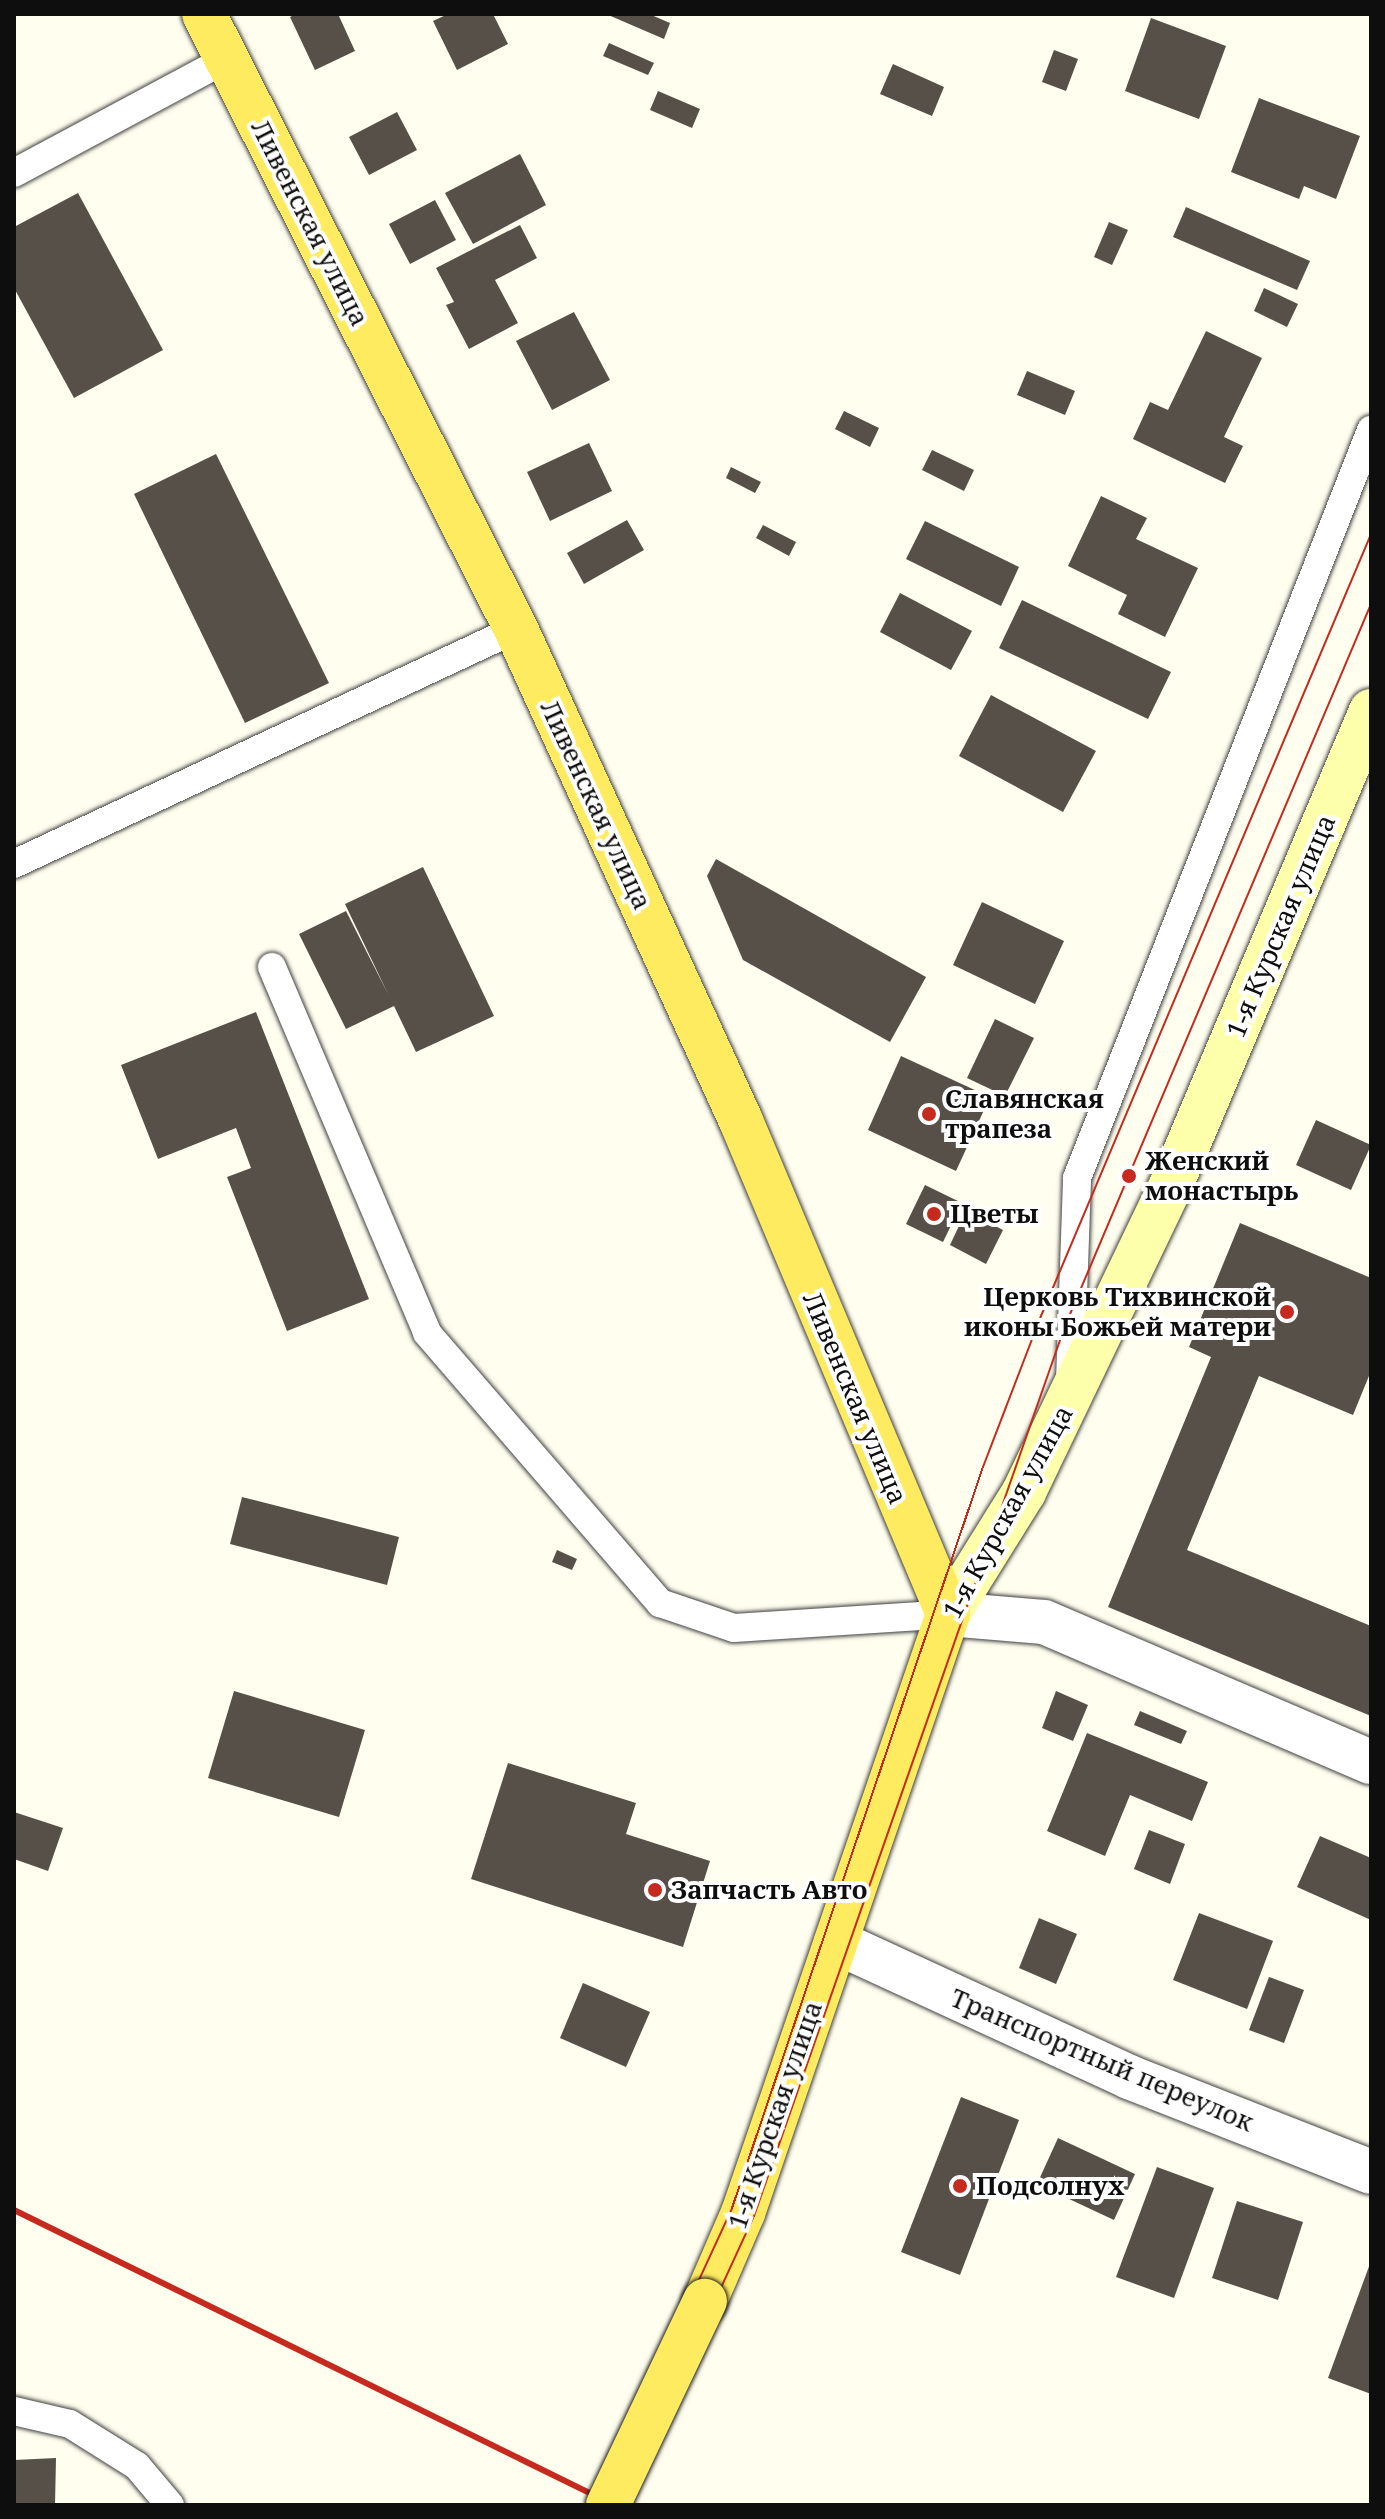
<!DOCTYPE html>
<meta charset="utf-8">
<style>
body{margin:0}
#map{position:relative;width:1385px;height:2519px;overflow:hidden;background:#fffeef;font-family:"Noto Serif",serif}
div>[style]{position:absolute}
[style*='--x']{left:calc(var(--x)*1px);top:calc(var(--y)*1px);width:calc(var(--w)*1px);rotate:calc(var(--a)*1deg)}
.building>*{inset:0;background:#575049}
.roads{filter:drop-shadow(0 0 2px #414141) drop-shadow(0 0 2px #414141)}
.lane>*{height:28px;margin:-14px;padding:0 14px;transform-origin:14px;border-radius:14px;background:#fff}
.street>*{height:44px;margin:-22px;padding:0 22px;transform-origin:22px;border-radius:22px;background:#fff}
.secondary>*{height:44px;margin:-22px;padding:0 22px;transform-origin:22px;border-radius:22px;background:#feffaa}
.primary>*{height:44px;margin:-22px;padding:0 22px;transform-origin:22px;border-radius:22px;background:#ffeb5f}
.tram>*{height:2px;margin:-1px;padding:0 1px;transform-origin:1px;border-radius:1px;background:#c62a1e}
.rail>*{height:6px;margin:-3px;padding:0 3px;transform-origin:3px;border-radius:3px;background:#c62a1e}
.bridges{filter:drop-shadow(0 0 2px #1f1f1f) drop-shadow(0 0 2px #1f1f1f)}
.primary-bridge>*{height:44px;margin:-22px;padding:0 22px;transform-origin:22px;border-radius:22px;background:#ffeb5f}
.dots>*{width:22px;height:22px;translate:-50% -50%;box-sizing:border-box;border:4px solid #fff;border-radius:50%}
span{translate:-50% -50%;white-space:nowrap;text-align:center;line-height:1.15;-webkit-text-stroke:8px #fff;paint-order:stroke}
.street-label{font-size:26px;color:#0e0e0e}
.poi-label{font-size:26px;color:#0e0e0e;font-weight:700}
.left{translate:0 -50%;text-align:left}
.right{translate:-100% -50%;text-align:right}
.frame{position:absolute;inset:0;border:16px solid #0e0e0e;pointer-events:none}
</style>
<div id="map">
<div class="building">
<div style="clip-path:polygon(296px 14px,338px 14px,355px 51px,315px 70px,290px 17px)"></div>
<div style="clip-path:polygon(448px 14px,493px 14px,508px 44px,457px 70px,433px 21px)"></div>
<div style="clip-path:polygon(606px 14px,649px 14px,670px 23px,664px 39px)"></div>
<div style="clip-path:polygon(1151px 18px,1226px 46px,1199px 119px,1125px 91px)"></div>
<div style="clip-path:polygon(609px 43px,654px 63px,648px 75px,603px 56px)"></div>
<div style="clip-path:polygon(1054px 50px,1078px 59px,1066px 91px,1042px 82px)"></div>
<div style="clip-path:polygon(893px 64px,944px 87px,932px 116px,880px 94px)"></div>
<div style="clip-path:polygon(658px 91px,700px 109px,692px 128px,650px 110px)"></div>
<div style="clip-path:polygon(1259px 98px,1360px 136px,1336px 199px,1304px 186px,1299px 199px,1231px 172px)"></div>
<div style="clip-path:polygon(397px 112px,417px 150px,369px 175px,349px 137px)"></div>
<div style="clip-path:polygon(520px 154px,546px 205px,473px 244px,445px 193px)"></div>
<div style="clip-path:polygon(78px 193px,163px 350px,74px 398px,14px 288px,14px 227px)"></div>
<div style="clip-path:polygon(435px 200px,456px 240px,410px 264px,389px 224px)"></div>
<div style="clip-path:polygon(1186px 207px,1310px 261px,1297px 290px,1173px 237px)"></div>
<div style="clip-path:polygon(1109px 222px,1128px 230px,1112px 265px,1094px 257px)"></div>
<div style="clip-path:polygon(520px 225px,537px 258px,495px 280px,518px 323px,469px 349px,446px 305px,454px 302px,436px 268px)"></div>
<div style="clip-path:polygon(1264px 288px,1298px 304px,1287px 327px,1254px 311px)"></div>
<div style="clip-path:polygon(574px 312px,610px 380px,552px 410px,516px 341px)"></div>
<div style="clip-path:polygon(1206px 331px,1262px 358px,1224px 437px,1243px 446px,1225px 483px,1133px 439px,1150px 402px,1168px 410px)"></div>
<div style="clip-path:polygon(1027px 371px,1075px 391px,1065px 415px,1017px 395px)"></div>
<div style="clip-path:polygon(844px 411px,879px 428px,870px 447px,835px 429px)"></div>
<div style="clip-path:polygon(589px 443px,612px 491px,550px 521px,527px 472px)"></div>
<div style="clip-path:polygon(932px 450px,974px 470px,964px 491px,922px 470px)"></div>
<div style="clip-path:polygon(216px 454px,329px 683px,245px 723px,134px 494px)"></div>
<div style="clip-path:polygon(731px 467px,761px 482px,755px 493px,726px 478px)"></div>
<div style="clip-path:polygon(1101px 496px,1147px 518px,1136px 539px,1198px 568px,1165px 637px,1118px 614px,1127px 595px,1068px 566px)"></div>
<div style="clip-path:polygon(627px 520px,644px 550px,584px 584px,567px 553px)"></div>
<div style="clip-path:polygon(925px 521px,1019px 567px,1001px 606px,906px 559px)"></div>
<div style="clip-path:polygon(763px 525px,796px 542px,789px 556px,756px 538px)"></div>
<div style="clip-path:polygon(900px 593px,972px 631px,951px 670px,880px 632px)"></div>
<div style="clip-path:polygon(1022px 600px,1171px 672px,1148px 719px,999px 648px)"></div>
<div style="clip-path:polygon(991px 695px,1096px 751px,1063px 812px,959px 756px)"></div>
<div style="clip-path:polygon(716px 859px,926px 977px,890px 1042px,743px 960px,707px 876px)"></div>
<div style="clip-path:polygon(423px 867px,494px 1016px,416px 1052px,394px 1006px,346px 1029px,299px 934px,346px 911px,388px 994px,345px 904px)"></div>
<div style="clip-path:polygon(982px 902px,1064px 941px,1035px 1004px,953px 965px)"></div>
<div style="clip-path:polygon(256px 1012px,369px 1299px,287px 1331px,227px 1177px,251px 1168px,236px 1128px,158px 1159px,121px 1065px)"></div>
<div style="clip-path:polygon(995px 1019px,1034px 1038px,1005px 1096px,967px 1078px)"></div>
<div style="clip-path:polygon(901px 1056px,990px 1097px,956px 1171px,868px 1130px)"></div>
<div style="clip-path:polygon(1316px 1120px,1371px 1145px,1351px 1190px,1296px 1165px)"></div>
<div style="clip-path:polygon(925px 1185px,962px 1203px,943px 1242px,906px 1224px)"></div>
<div style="clip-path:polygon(966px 1211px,1003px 1230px,986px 1264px,950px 1245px)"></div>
<div style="clip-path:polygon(1240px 1223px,1371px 1278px,1371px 1371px,1353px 1415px,1259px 1376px,1187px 1550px,1371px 1626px,1371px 1716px,1108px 1607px,1211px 1357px,1189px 1347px)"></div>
<div style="clip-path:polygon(242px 1497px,399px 1537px,387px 1585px,230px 1544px)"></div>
<div style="clip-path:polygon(557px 1550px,577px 1559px,572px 1570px,552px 1562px)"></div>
<div style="clip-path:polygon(234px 1691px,365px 1730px,339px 1817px,208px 1778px)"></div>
<div style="clip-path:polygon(1056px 1691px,1088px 1705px,1073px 1741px,1042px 1728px)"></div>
<div style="clip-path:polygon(1140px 1711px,1187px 1731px,1181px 1744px,1134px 1725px)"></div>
<div style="clip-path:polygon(1087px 1733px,1208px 1782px,1192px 1821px,1130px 1795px,1105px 1856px,1047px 1831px)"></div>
<div style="clip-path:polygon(508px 1763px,636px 1803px,626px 1834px,710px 1861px,683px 1947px,471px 1879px)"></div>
<div style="clip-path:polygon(14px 1812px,63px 1828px,48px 1871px,14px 1859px)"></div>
<div style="clip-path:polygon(1149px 1830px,1185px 1844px,1170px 1884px,1134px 1869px)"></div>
<div style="clip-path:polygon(1320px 1836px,1371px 1858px,1371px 1920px,1297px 1887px)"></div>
<div style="clip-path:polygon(1199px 1913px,1273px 1941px,1247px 2009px,1173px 1980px)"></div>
<div style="clip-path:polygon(1039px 1918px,1077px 1934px,1056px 1984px,1019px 1968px)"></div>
<div style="clip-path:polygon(1269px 1977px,1304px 1990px,1284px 2043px,1249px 2030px)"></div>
<div style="clip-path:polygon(583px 1983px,650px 2012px,626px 2067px,560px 2038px)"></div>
<div style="clip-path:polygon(961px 2097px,1019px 2120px,960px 2275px,901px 2252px)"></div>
<div style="clip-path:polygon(1058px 2138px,1135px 2174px,1114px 2220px,1037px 2184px)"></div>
<div style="clip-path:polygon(1157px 2167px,1214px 2188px,1174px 2298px,1116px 2277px)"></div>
<div style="clip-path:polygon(1237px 2201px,1303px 2222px,1278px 2300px,1212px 2278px)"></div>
<div style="clip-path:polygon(1371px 2261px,1371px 2394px,1328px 2378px)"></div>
<div style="clip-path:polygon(56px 2458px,55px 2505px,14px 2505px,14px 2460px)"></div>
</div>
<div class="roads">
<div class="lane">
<div style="--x:14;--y:173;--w:242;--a:-28.2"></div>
<div style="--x:14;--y:864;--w:554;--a:-25.09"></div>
<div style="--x:272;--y:967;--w:397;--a:67"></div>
<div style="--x:427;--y:1333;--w:357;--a:49.2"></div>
<div style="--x:660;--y:1603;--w:78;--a:18.7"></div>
<div style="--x:734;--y:1628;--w:214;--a:-3.7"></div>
<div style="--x:1070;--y:1381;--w:203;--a:-88"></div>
<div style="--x:1077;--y:1178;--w:804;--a:-68.54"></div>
<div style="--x:14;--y:2411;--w:57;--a:13.1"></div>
<div style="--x:70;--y:2424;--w:79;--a:32.1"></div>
<div style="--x:137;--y:2466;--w:51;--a:49.8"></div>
</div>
<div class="street">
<div style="--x:948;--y:1614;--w:96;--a:4.8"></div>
<div style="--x:1044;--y:1622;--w:356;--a:23.2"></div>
<div style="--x:836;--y:1942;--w:323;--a:24.7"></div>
<div style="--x:1129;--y:2077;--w:260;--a:21.4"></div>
</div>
<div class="secondary">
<div style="--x:948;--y:1614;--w:144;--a:-58.1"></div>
<div style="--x:1024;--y:1492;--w:335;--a:-64.4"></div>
<div style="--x:1169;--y:1190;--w:520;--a:-67.13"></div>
</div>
<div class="primary">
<div style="--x:204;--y:14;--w:690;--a:63.1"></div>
<div style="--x:516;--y:629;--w:541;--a:65.42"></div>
<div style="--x:741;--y:1121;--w:535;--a:67.22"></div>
<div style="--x:948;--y:1614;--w:633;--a:108.89"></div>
<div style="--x:743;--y:2213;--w:96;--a:113.4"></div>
</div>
</div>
<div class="tram">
<div style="--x:595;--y:2505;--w:327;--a:-65.2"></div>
<div style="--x:732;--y:2208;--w:782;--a:-71.29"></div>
<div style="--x:983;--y:1467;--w:162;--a:-69"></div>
<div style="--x:1041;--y:1316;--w:849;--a:-67.12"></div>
<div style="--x:621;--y:2505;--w:318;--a:-65.3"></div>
<div style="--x:754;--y:2216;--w:943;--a:-70.74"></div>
<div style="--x:1065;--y:1326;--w:784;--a:-67.03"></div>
</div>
<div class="rail">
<div style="--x:14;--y:2210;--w:669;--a:26.18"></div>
</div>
<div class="bridges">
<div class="primary-bridge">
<div style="--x:608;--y:2505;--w:226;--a:-64.6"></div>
</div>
</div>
<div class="dots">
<div style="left:929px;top:1114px;background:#c62a1e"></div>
<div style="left:1129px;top:1176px;background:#c62a1e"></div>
<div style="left:934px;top:1214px;background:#c62a1e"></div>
<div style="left:1287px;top:1312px;background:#c62a1e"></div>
<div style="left:655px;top:1890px;background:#c62a1e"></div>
<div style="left:960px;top:2186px;background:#c62a1e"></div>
</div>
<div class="street-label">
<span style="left:310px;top:223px;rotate:63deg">Ливенская улица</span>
<span style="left:596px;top:805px;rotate:65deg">Ливенская улица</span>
<span style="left:1281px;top:926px;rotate:-67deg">1-я Курская улица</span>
<span style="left:855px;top:1398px;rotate:67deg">Ливенская улица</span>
<span style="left:1008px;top:1512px;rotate:-61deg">1-я Курская улица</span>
<span style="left:1102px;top:2060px;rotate:23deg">Транспортный переулок</span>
<span style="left:775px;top:2115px;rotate:-71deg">1-я Курская улица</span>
</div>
<div class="poi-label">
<span class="left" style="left:945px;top:1114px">Славянская<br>трапеза</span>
<span class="left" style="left:1145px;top:1176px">Женский<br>монастырь</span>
<span class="left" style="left:950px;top:1214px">Цветы</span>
<span class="right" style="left:1271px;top:1312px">Церковь Тихвинской<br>иконы Божьей матери</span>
<span class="left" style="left:671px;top:1890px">Запчасть Авто</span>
<span class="left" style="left:976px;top:2186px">Подсолнух</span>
</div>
<div class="frame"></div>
</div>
